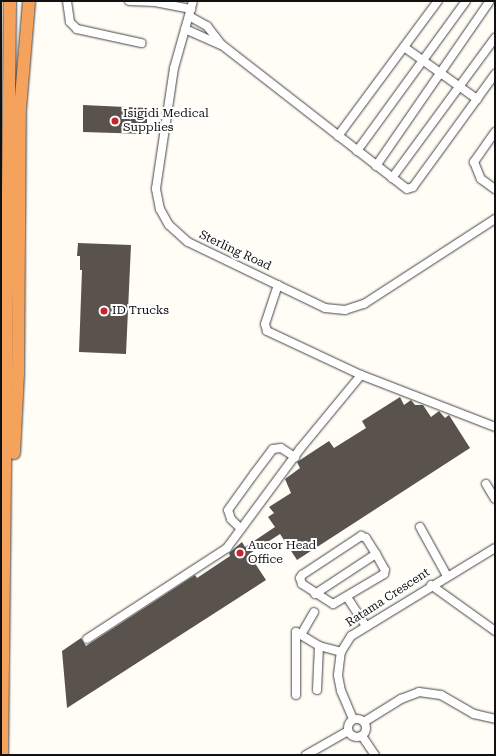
<!DOCTYPE html>
<style>
body{margin:0}
#map{position:relative;width:496px;height:756px;overflow:hidden;background:#fffdf5;font-family:"Roboto Serif",serif}
div>[style]{position:absolute}
[style*='--x']{left:calc(var(--x)*1px);top:calc(var(--y)*1px);width:calc(var(--w)*1px);rotate:calc(var(--a)*1deg)}
.building>*{inset:0;background:#5a524d}
.roads{filter:drop-shadow(0 0 1px #444) drop-shadow(0 0 1px #444)}
.minor>*{height:8px;margin:-4px;padding:0 4px;transform-origin:4px;border-radius:4px;background:#fff}
.minor>.ring{margin:-4px;padding:0;box-sizing:content-box;background:none;border:8px solid #fff;border-radius:50%}
.highway>*{height:12px;margin:-6px;padding:0 6px;transform-origin:6px;border-radius:6px;background:#f5a25d}
.dots>*{width:11px;height:11px;translate:-50% -50%;box-sizing:border-box;border:2px solid #fff;border-radius:50%}
span{translate:-50% -50%;white-space:nowrap;text-align:center;line-height:1.15;-webkit-text-stroke:4px #fff;paint-order:stroke}
.poi-label{font-size:12px;color:#111}
.left{translate:0 -50%;text-align:left}
.street-label{font-size:12px;color:#111}
.frame{position:absolute;inset:0;border:2px solid #111;pointer-events:none}
</style>
<div id="map">
<div class="building">
<div style="clip-path:polygon(83px 105px,147px 108px,147px 134px,83px 132px)"></div>
<div style="clip-path:polygon(78px 243px,131px 245px,126px 354px,79px 352px,82px 270px,80px 270px,80px 256px,77px 256px)"></div>
<div style="clip-path:polygon(400px 397px,404px 405px,411px 400px,415px 405px,423px 405px,431px 417px,439px 411px,445px 418px,449px 415px,470px 448px,297px 560px,280px 534px,249px 554px,266px 580px,67px 708px,62px 651px,81px 638px,86px 646px,195px 575px,197px 578px,230px 556px,229px 553px,242px 542px,245px 547px,275px 527px,268px 517px,274px 513px,269px 507px,291px 493px,285px 479px,300px 468px,297px 462px,329px 441px,334px 448px,366px 428px,362px 421px)"></div>
</div>
<div class="roads">
<div class="minor">
<div style="--x:67;--y:1;--w:21;--a:82"></div>
<div style="--x:70;--y:22;--w:10;--a:45"></div>
<div style="--x:77;--y:29;--w:66;--a:12.3"></div>
<div style="--x:129;--y:1;--w:26;--a:2"></div>
<div style="--x:155;--y:2;--w:37;--a:11"></div>
<div style="--x:193;--y:1;--w:70;--a:105.8"></div>
<div style="--x:174;--y:68;--w:122;--a:98.5"></div>
<div style="--x:156;--y:189;--w:20;--a:79"></div>
<div style="--x:160;--y:209;--w:18;--a:61"></div>
<div style="--x:169;--y:225;--w:25;--a:42"></div>
<div style="--x:188;--y:242;--w:152;--a:25.7"></div>
<div style="--x:325;--y:308;--w:20;--a:6"></div>
<div style="--x:345;--y:310;--w:20;--a:-18"></div>
<div style="--x:364;--y:304;--w:156;--a:-33"></div>
<div style="--x:189;--y:16;--w:21;--a:29"></div>
<div style="--x:207;--y:26;--w:24;--a:52"></div>
<div style="--x:222;--y:45;--w:234;--a:37.9"></div>
<div style="--x:407;--y:189;--w:6;--a:-18"></div>
<div style="--x:413;--y:187;--w:140;--a:-54"></div>
<div style="--x:185;--y:29;--w:39;--a:24"></div>
<div style="--x:404;--y:47;--w:90;--a:35.5"></div>
<div style="--x:495;--y:132;--w:37;--a:125"></div>
<div style="--x:474;--y:162;--w:18;--a:68"></div>
<div style="--x:481;--y:179;--w:17;--a:36"></div>
<div style="--x:338;--y:136;--w:168;--a:-53.5"></div>
<div style="--x:357;--y:151;--w:185;--a:-54"></div>
<div style="--x:376;--y:166;--w:199;--a:-55.4"></div>
<div style="--x:392;--y:178;--w:174;--a:-53.7"></div>
<div style="--x:361;--y:375;--w:144;--a:21.2"></div>
<div style="--x:486;--y:484;--w:17;--a:59"></div>
<div style="--x:420;--y:527;--w:56;--a:61.1"></div>
<div style="--x:241;--y:529;--w:14;--a:-135"></div>
<div style="--x:231;--y:519;--w:9;--a:-108"></div>
<div style="--x:228;--y:510;--w:44;--a:-54.2"></div>
<div style="--x:254;--y:474;--w:31;--a:-53"></div>
<div style="--x:273;--y:449;--w:8;--a:-7"></div>
<div style="--x:281;--y:448;--w:17;--a:33"></div>
<div style="--x:361;--y:536;--w:5;--a:22"></div>
<div style="--x:366;--y:538;--w:19;--a:58"></div>
<div style="--x:376;--y:554;--w:18;--a:61"></div>
<div style="--x:385;--y:570;--w:4;--a:104"></div>
<div style="--x:384;--y:574;--w:59;--a:149.5"></div>
<div style="--x:333;--y:604;--w:37;--a:-147"></div>
<div style="--x:302;--y:584;--w:6;--a:-108"></div>
<div style="--x:300;--y:578;--w:4;--a:-56"></div>
<div style="--x:302;--y:575;--w:71;--a:-33.5"></div>
<div style="--x:431;--y:585;--w:79;--a:35.7"></div>
<div style="--x:315;--y:594;--w:73;--a:-33.3"></div>
<div style="--x:347;--y:597;--w:33;--a:57"></div>
<div style="--x:302;--y:633;--w:24;--a:-60"></div>
<div style="--x:87;--y:639;--w:167;--a:-33"></div>
<div style="--x:227;--y:548;--w:123;--a:-53.6"></div>
<div style="--x:300;--y:449;--w:96;--a:-50.5"></div>
<div style="--x:361;--y:375;--w:104;--a:-154.9"></div>
<div style="--x:267;--y:331;--w:7;--a:-106"></div>
<div style="--x:265;--y:324;--w:41;--a:-71.6"></div>
<div style="--x:317;--y:690;--w:44;--a:-87.4"></div>
<div style="--x:296;--y:695;--w:63;--a:-90"></div>
<div style="--x:296;--y:632;--w:27;--a:31"></div>
<div style="--x:319;--y:646;--w:23;--a:15"></div>
<div class="ring" style="left:348px;top:719px;width:10px;height:10px"></div>
<div style="--x:353;--y:719;--w:30;--a:-113"></div>
<div style="--x:341;--y:691;--w:16;--a:-101"></div>
<div style="--x:338;--y:675;--w:23;--a:-83"></div>
<div style="--x:341;--y:652;--w:19;--a:-58"></div>
<div style="--x:351;--y:636;--w:169;--a:-31.4"></div>
<div style="--x:364;--y:722;--w:44;--a:-31.9"></div>
<div style="--x:401;--y:699;--w:19;--a:-21"></div>
<div style="--x:419;--y:692;--w:22;--a:8"></div>
<div style="--x:441;--y:695;--w:38;--a:30"></div>
<div style="--x:474;--y:714;--w:22;--a:13"></div>
<div style="--x:362;--y:736;--w:23;--a:56"></div>
<div style="--x:306;--y:755;--w:48;--a:-29.7"></div>
</div>
<div class="highway">
<div style="--x:14;--y:453;--w:78;--a:-87.1"></div>
<div style="--x:18;--y:375;--w:266;--a:-89.6"></div>
<div style="--x:20;--y:109;--w:108;--a:-85.2"></div>
<div style="--x:2;--y:755;--w:754;--a:-89.39"></div>
</div>
</div>
<div class="dots">
<div style="left:115px;top:121px;background:#c4262e"></div>
<div style="left:104px;top:311px;background:#c4262e"></div>
<div style="left:240px;top:553px;background:#c4262e"></div>
</div>
<div class="poi-label">
<span class="left" style="left:123px;top:121px">Isigidi Medical<br>Supplies</span>
<span class="left" style="left:112px;top:311px">ID Trucks</span>
<span class="left" style="left:248px;top:553px">Aucor Head<br>Office</span>
</div>
<div class="street-label">
<span style="left:235px;top:251px;rotate:25deg">Sterling Road</span>
<span style="left:388px;top:598px;rotate:-33deg">Ratama Crescent</span>
</div>
<div class="frame"></div>
</div>
